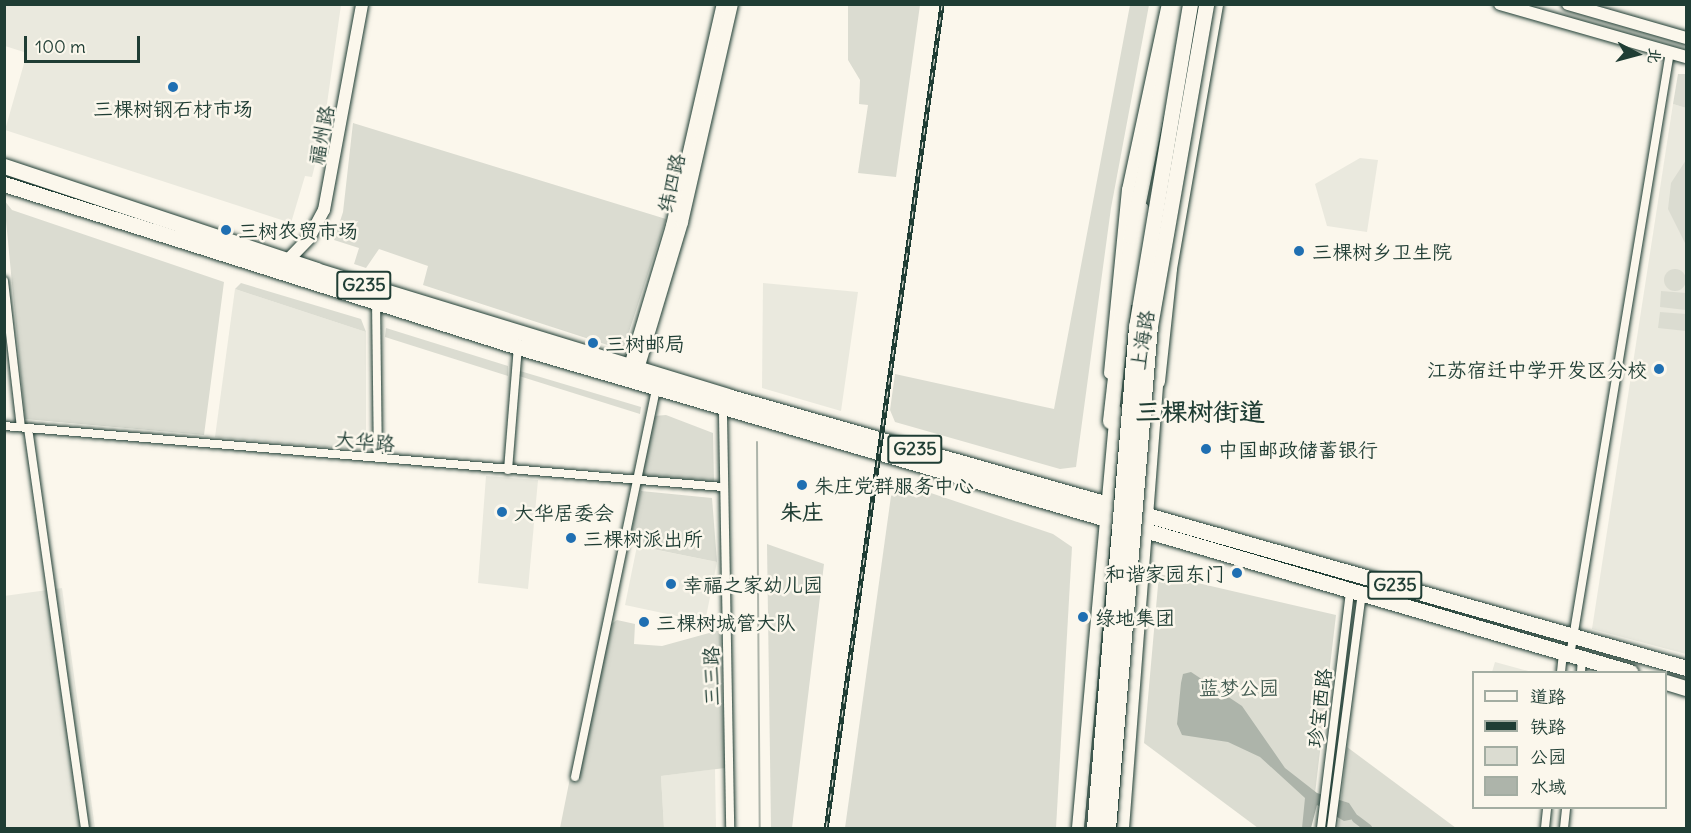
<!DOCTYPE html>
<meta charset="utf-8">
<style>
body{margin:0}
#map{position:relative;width:1691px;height:833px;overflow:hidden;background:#fbf7ec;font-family:Delius,"LXGW WenKai TC",sans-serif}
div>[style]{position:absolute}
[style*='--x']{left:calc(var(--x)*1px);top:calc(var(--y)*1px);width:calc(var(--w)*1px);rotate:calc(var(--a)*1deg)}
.built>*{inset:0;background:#eae9de}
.green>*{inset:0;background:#dbdcd1}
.round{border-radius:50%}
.water>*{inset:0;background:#adb4aa}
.stream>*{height:2px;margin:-1px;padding:0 1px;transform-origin:1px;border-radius:1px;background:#adb4aa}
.canal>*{height:8px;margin:-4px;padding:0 4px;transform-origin:4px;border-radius:4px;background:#adb4aa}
.roads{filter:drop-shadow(0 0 2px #1f3d34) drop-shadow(0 0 2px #1f3d34)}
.street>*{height:8px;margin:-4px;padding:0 4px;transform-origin:4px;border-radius:4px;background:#fbf7ec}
.secondary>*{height:12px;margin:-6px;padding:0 6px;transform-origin:6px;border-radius:6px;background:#fbf7ec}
.highway>*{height:15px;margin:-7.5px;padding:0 7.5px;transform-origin:7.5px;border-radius:7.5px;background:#fbf7ec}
.rail>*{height:4.5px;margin-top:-2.25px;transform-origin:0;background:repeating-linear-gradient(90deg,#fbf7ec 0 7px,#1f3d34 0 14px);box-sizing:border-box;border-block:2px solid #1f3d34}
.bridges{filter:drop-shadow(0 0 2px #1f3d34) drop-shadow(0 0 2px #1f3d34)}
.highway-bridge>*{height:15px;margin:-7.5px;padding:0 7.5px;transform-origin:7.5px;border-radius:7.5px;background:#fbf7ec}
.dots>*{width:16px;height:16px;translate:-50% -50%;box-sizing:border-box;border:3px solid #fbf7ec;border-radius:50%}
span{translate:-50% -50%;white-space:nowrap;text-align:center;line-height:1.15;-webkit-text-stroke:5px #fbf7ec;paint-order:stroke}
.shield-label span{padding:2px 4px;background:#fbf7ec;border:2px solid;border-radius:4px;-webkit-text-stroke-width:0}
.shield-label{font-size:18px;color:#1f3d34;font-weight:700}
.poi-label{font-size:20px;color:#1f3d34}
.left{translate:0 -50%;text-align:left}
.right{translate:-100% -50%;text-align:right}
.street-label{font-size:20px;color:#1f3d34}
.park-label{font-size:20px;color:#455d53}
.quarter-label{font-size:22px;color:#1f3d34;font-weight:700}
.district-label{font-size:26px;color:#1f3d34;font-weight:700}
.frame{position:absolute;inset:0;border:6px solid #1f3d34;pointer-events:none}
.legend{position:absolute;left:1472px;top:671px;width:195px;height:138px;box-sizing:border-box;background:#fbf7ec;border:2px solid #a3ada2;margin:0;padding:8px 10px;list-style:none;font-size:18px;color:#1f3d34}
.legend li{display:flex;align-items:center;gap:12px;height:30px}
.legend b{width:30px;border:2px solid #a3ada2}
.north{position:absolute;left:1607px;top:24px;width:60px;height:60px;-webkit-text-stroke:4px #fbf7ec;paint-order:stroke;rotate:96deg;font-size:16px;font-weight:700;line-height:24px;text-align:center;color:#1f3d34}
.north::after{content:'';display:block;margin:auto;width:21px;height:27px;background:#1f3d34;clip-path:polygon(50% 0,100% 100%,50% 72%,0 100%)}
.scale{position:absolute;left:24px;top:36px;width:116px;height:27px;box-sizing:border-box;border:3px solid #1f3d34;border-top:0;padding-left:8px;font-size:18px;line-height:21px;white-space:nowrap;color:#1f3d34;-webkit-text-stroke:4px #fbf7ec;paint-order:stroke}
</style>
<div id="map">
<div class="built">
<div style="clip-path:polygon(5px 4px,341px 5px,323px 132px,312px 177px,305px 176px,291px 223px,5px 130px,27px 53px,5px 46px)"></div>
<div style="clip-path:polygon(1673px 104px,1686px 108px,1686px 654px,1592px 629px)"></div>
<div style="clip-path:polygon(1360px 158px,1378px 160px,1367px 232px,1327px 226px,1315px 184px)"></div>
<div style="clip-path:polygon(763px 283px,858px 292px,841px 411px,762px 388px)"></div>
<div style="clip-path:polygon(235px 289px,366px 332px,366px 451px,215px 437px)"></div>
<div style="clip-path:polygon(486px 476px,538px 480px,528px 589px,478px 583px)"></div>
<div style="clip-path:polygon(637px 546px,717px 562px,705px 622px,625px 605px)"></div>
<div style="clip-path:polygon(62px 588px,95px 828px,5px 828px,4px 596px)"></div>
<div style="clip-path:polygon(1495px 662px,1532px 672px,1492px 672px)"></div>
<div style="clip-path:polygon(715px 769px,716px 828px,664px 828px,661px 776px)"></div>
</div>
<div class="green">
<div style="clip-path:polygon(848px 5px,920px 5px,896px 177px,858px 173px,868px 105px,859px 104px,860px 80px,848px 60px)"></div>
<div style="clip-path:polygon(1130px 5px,1149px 5px,1111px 208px,1076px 467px,1060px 469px,895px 422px,890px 410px,895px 374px,1054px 409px)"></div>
<div style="clip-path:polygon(1678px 74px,1686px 74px,1686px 108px,1673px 104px)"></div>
<div style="clip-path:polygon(353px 123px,666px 219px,623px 350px,423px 285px,428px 266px,379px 249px,366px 268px,354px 264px,359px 248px,334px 240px,343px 212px)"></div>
<div style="clip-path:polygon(1686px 160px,1686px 245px,1668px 209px,1671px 183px)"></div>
<div style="clip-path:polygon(4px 200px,12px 210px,224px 282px,204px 435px,25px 419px)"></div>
<div class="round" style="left:1664px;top:269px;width:22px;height:22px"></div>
<div style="clip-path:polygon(241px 283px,361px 319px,366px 332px,235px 289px)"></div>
<div style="clip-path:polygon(1661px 291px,1686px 293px,1686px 310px,1660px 307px)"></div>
<div style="clip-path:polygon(1660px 312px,1686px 314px,1686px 331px,1658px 328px)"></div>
<div style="clip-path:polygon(386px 328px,508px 366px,508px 376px,385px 337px)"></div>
<div style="clip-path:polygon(520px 371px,641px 407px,640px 414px,519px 376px)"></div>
<div style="clip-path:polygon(666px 415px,713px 433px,714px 482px,642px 476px,654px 416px)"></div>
<div style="clip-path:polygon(901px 483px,1053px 534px,1072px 547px,1056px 828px,845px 828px,891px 496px)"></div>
<div style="clip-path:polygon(641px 491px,712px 498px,717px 562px,628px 544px)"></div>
<div style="clip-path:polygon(767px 544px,824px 564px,792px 828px,771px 828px)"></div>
<div style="clip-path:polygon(1159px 574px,1336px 615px,1311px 828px,1258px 828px,1144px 743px)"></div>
<div style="clip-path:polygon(617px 620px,635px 624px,634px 644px,662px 646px,720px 630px,725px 768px,661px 776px,664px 828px,560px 828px,570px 778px,577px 779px,611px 624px)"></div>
<div style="clip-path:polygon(1347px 747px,1456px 828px,1338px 828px)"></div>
</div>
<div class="water">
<div style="clip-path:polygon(1191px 672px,1242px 706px,1285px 768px,1317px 793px,1349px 803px,1359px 818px,1344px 821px,1317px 805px,1311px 828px,1302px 828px,1305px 798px,1260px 757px,1228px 742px,1182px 735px,1177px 724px,1181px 683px,1183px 674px)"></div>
</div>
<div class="stream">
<div style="--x:757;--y:442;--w:386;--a:89.6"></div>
</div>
<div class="canal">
<div style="--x:1356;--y:819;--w:15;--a:37"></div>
</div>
<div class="roads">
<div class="street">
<div style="--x:4;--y:281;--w:147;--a:83.4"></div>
<div style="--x:376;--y:301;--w:157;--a:89.3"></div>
<div style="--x:723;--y:415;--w:413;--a:89"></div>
<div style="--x:4;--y:426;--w:722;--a:4.85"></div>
<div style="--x:28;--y:428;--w:404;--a:81.9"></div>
<div style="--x:508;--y:470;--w:123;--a:-85.4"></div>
<div style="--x:1570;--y:656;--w:612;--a:-80.6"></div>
<div style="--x:1561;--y:672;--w:18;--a:-84"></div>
<div style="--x:1581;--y:672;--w:13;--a:-86"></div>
<div style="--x:575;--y:777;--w:396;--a:-78.2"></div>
<div style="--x:1321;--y:828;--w:239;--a:-83"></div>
<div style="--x:1331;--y:828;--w:236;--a:-82.5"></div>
<div style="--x:1545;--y:828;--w:20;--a:-84"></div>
<div style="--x:1564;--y:828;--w:20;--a:-84"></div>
</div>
<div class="secondary">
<div style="--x:1500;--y:4;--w:193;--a:15.9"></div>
<div style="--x:1568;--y:4;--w:123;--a:16.1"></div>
<div style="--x:287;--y:261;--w:32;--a:-46"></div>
<div style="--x:309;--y:238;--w:32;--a:-62"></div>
<div style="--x:324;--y:210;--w:209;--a:-79.5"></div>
<div style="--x:1131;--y:299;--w:91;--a:-82.4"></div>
<div style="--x:630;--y:366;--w:146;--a:-73.3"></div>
<div style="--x:672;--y:226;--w:228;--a:-77.1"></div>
<div style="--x:638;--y:369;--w:153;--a:-73.3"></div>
<div style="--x:682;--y:222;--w:224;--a:-77.1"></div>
<div style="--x:1110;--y:373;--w:184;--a:-84.4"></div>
<div style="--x:1128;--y:190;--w:190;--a:-77.9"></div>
<div style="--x:1078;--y:828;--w:419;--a:-84.8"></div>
<div style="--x:1123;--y:828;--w:457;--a:-85.6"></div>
</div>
<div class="highway">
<div style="--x:4;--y:166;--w:329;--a:18.4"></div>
<div style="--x:316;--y:270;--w:430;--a:17"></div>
<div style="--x:727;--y:396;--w:997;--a:15.83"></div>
<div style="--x:4;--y:184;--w:539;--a:17.59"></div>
<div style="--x:518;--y:347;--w:1159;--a:16.29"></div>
<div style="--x:1157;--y:381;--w:114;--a:-83.9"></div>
<div style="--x:1169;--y:268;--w:268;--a:-80.1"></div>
<div style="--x:1110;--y:421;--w:186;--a:-83.5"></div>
<div style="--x:1131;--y:236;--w:237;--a:-78.3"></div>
<div style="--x:1666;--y:682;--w:21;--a:17"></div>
</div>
</div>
<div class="rail">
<div style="--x:826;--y:828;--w:832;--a:-81.99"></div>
</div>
<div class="bridges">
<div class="highway-bridge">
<div style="--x:1094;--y:828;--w:503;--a:-85.21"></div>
<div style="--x:1136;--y:327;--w:327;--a:-80.5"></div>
<div style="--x:1108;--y:828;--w:504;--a:-85.22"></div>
<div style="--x:1150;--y:326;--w:327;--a:-80.1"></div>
</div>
</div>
<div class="dots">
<div style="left:173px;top:87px;background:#1f6fb2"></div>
<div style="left:226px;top:230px;background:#1f6fb2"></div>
<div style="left:1299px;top:251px;background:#1f6fb2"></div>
<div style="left:593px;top:343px;background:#1f6fb2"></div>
<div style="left:1659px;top:369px;background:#1f6fb2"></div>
<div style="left:1206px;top:449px;background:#1f6fb2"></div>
<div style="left:802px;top:485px;background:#1f6fb2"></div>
<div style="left:502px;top:512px;background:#1f6fb2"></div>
<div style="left:571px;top:538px;background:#1f6fb2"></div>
<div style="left:1237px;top:573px;background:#1f6fb2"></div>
<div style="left:671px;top:584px;background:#1f6fb2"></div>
<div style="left:1083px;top:617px;background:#1f6fb2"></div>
<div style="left:644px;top:622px;background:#1f6fb2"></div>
</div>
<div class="shield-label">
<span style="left:364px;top:285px">G235</span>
<span style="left:915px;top:449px">G235</span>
<span style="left:1395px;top:585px">G235</span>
</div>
<div class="poi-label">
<span style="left:173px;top:108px">三棵树钢石材市场</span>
<span class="left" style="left:238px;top:230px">三树农贸市场</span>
<span class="left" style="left:1312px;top:251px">三棵树乡卫生院</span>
<span class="left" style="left:605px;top:343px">三树邮局</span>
<span class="right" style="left:1647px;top:369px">江苏宿迁中学开发区分校</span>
<span class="left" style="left:1218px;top:449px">中国邮政储蓄银行</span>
<span class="left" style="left:814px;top:485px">朱庄党群服务中心</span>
<span class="left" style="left:514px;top:512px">大华居委会</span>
<span class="left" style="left:583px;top:538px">三棵树派出所</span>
<span class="right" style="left:1225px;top:573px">和谐家园东门</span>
<span class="left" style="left:683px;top:584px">幸福之家幼儿园</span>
<span class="left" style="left:1095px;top:617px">绿地集团</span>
<span class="left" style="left:656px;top:622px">三棵树城管大队</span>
</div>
<div class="street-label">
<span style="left:321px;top:135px;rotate:-79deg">福州路</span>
<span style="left:671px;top:183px;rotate:-77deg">纬四路</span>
<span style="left:1142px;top:340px;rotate:-81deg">上海路</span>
<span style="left:365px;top:441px;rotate:5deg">大华路</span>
<span style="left:711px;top:676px;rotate:-91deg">三三路</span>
<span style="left:1319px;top:708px;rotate:-83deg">珍宝西路</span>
</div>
<div class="park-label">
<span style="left:1239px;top:687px">蓝梦公园</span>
</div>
<div class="quarter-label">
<span style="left:802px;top:513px">朱庄</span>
</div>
<div class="district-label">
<span style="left:1200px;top:412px">三棵树街道</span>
</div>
<div class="frame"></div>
<ul class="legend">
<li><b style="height:8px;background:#fbf7ec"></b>道路</li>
<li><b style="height:8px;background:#1f3d34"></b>铁路</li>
<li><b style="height:16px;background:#dbdcd1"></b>公园</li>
<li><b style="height:16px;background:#adb4aa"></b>水域</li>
</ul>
<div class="north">北</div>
<div class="scale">100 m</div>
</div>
